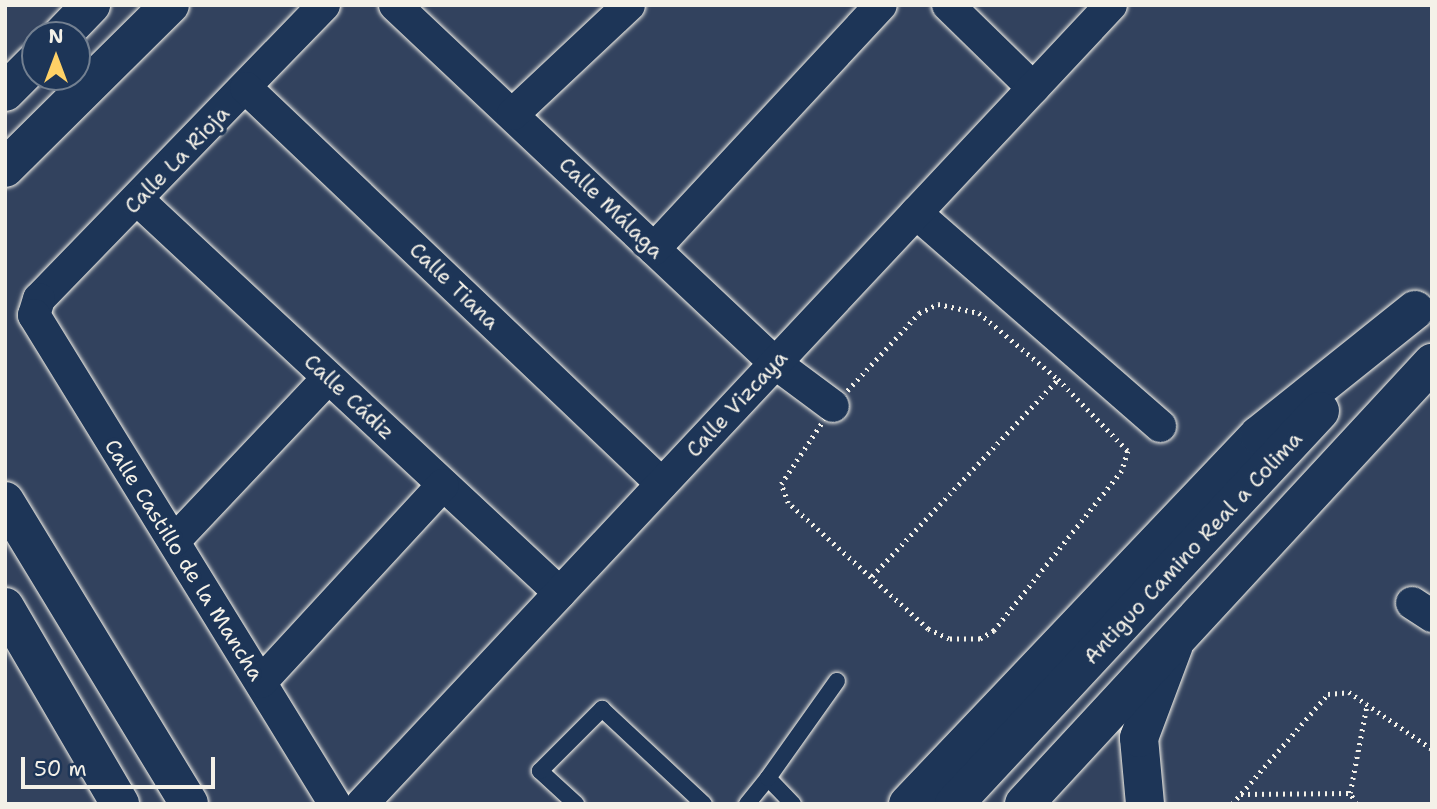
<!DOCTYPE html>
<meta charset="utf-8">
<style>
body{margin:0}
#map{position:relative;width:1437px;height:809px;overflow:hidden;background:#32425e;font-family:"Shantell Sans",sans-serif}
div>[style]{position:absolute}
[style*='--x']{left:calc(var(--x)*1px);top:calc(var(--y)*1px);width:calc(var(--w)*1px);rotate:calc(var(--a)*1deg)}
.path>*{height:4.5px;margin-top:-2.25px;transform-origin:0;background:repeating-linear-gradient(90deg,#f4f1e8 0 2px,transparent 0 7px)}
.roads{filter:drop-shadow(0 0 2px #f4f1e8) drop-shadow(0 0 2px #f4f1e8)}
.service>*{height:16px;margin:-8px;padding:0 8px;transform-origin:8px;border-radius:8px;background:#1d3557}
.minor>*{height:32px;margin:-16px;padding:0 16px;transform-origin:16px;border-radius:16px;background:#1d3557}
.tertiary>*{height:38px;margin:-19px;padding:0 19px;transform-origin:19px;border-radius:19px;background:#1d3557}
.primary>*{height:38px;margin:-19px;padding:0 19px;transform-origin:19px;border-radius:19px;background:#1d3557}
span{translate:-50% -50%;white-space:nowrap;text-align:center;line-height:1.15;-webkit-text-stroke:7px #1d3557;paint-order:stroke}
.street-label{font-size:21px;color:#f4f1e8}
.frame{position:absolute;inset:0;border:7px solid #f4f1e8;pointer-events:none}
.north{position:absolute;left:21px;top:21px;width:70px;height:70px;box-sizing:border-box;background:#1d3557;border:2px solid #738091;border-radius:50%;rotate:0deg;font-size:19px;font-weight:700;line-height:28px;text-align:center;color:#f4f1e8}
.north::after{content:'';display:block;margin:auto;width:24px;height:32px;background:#ffd166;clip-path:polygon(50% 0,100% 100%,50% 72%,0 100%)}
.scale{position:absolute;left:21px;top:757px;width:194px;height:32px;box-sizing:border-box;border:4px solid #f4f1e8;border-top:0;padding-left:9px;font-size:21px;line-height:24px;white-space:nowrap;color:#f4f1e8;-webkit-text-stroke:5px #1d3557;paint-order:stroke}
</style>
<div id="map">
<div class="path">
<div style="--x:938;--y:304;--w:42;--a:12.4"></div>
<div style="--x:979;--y:313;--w:103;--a:39.9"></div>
<div style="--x:1058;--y:379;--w:100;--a:45.8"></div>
<div style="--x:1128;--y:451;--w:21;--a:107"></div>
<div style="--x:1122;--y:471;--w:205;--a:128.7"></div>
<div style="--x:994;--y:631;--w:16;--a:150"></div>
<div style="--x:980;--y:639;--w:31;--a:180"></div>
<div style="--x:949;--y:639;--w:23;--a:-155"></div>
<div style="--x:928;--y:629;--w:188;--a:-138"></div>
<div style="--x:788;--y:503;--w:20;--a:-110"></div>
<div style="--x:781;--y:484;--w:94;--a:-56.3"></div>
<div style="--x:833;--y:406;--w:127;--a:-47.2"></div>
<div style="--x:919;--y:313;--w:21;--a:-25"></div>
<div style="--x:872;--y:576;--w:271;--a:-46.6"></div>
<div style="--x:1241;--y:794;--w:109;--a:-0.5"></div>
<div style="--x:1232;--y:804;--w:146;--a:-48.9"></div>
<div style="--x:1328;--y:694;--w:21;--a:-5"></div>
<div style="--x:1349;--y:692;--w:101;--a:34.5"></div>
<div style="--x:1356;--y:804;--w:13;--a:-119"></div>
<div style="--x:1350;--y:793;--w:91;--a:-79.2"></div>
</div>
<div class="roads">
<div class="service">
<div style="--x:576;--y:804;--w:49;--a:-137.5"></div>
<div style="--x:540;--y:771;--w:88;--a:-45"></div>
<div style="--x:602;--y:709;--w:139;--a:43"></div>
<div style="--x:747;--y:804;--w:33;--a:-51"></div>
<div style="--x:793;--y:804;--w:36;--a:-134"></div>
<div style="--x:768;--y:778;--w:119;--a:-54.6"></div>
</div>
<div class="minor">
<div style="--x:324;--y:5;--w:409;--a:134.1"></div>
<div style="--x:39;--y:299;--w:17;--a:107"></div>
<div style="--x:34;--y:315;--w:574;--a:58.39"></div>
<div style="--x:395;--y:5;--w:522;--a:43.29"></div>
<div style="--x:775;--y:363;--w:72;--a:36.6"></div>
<div style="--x:948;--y:5;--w:119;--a:44.3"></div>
<div style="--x:246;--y:88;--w:574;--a:43.59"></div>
<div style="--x:513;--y:114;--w:159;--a:-43.2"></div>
<div style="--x:139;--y:201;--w:575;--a:42.96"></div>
<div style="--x:916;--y:213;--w:324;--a:41.1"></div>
<div style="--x:654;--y:249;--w:333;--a:-47.1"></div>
<div style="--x:174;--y:541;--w:224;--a:-46.6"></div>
<div style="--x:1412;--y:603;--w:24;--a:33"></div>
<div style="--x:261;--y:682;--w:268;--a:-47.3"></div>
<div style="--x:362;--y:804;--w:1095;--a:-46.85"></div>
</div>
<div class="tertiary">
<div style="--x:62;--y:35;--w:42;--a:-46"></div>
<div style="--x:5;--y:92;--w:42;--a:-45"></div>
<div style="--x:5;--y:168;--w:232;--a:-44.7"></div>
<div style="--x:1145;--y:804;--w:66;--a:-95.2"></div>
<div style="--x:1139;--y:738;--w:99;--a:-69.4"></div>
</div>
<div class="primary">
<div style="--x:5;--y:501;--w:354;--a:58.7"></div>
<div style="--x:5;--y:607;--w:228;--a:59.7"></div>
<div style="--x:908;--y:804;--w:509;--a:-46.43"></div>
<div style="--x:1259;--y:435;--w:200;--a:-38.7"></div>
<div style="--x:954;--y:804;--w:537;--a:-47.04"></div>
<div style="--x:1024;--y:804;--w:601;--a:-47.23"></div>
</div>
</div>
<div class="street-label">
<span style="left:177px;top:160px;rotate:-46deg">Calle La Rioja</span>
<span style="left:611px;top:208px;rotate:44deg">Calle Málaga</span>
<span style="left:454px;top:286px;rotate:44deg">Calle Tiana</span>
<span style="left:349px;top:397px;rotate:43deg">Calle Cádiz</span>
<span style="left:737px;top:404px;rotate:-47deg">Calle Vizcaya</span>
<span style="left:1193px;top:548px;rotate:-47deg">Antiguo Camino Real a Colima</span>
<span style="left:184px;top:560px;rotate:58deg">Calle Castillo de la Mancha</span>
</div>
<div class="frame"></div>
<div class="north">N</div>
<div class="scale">50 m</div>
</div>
